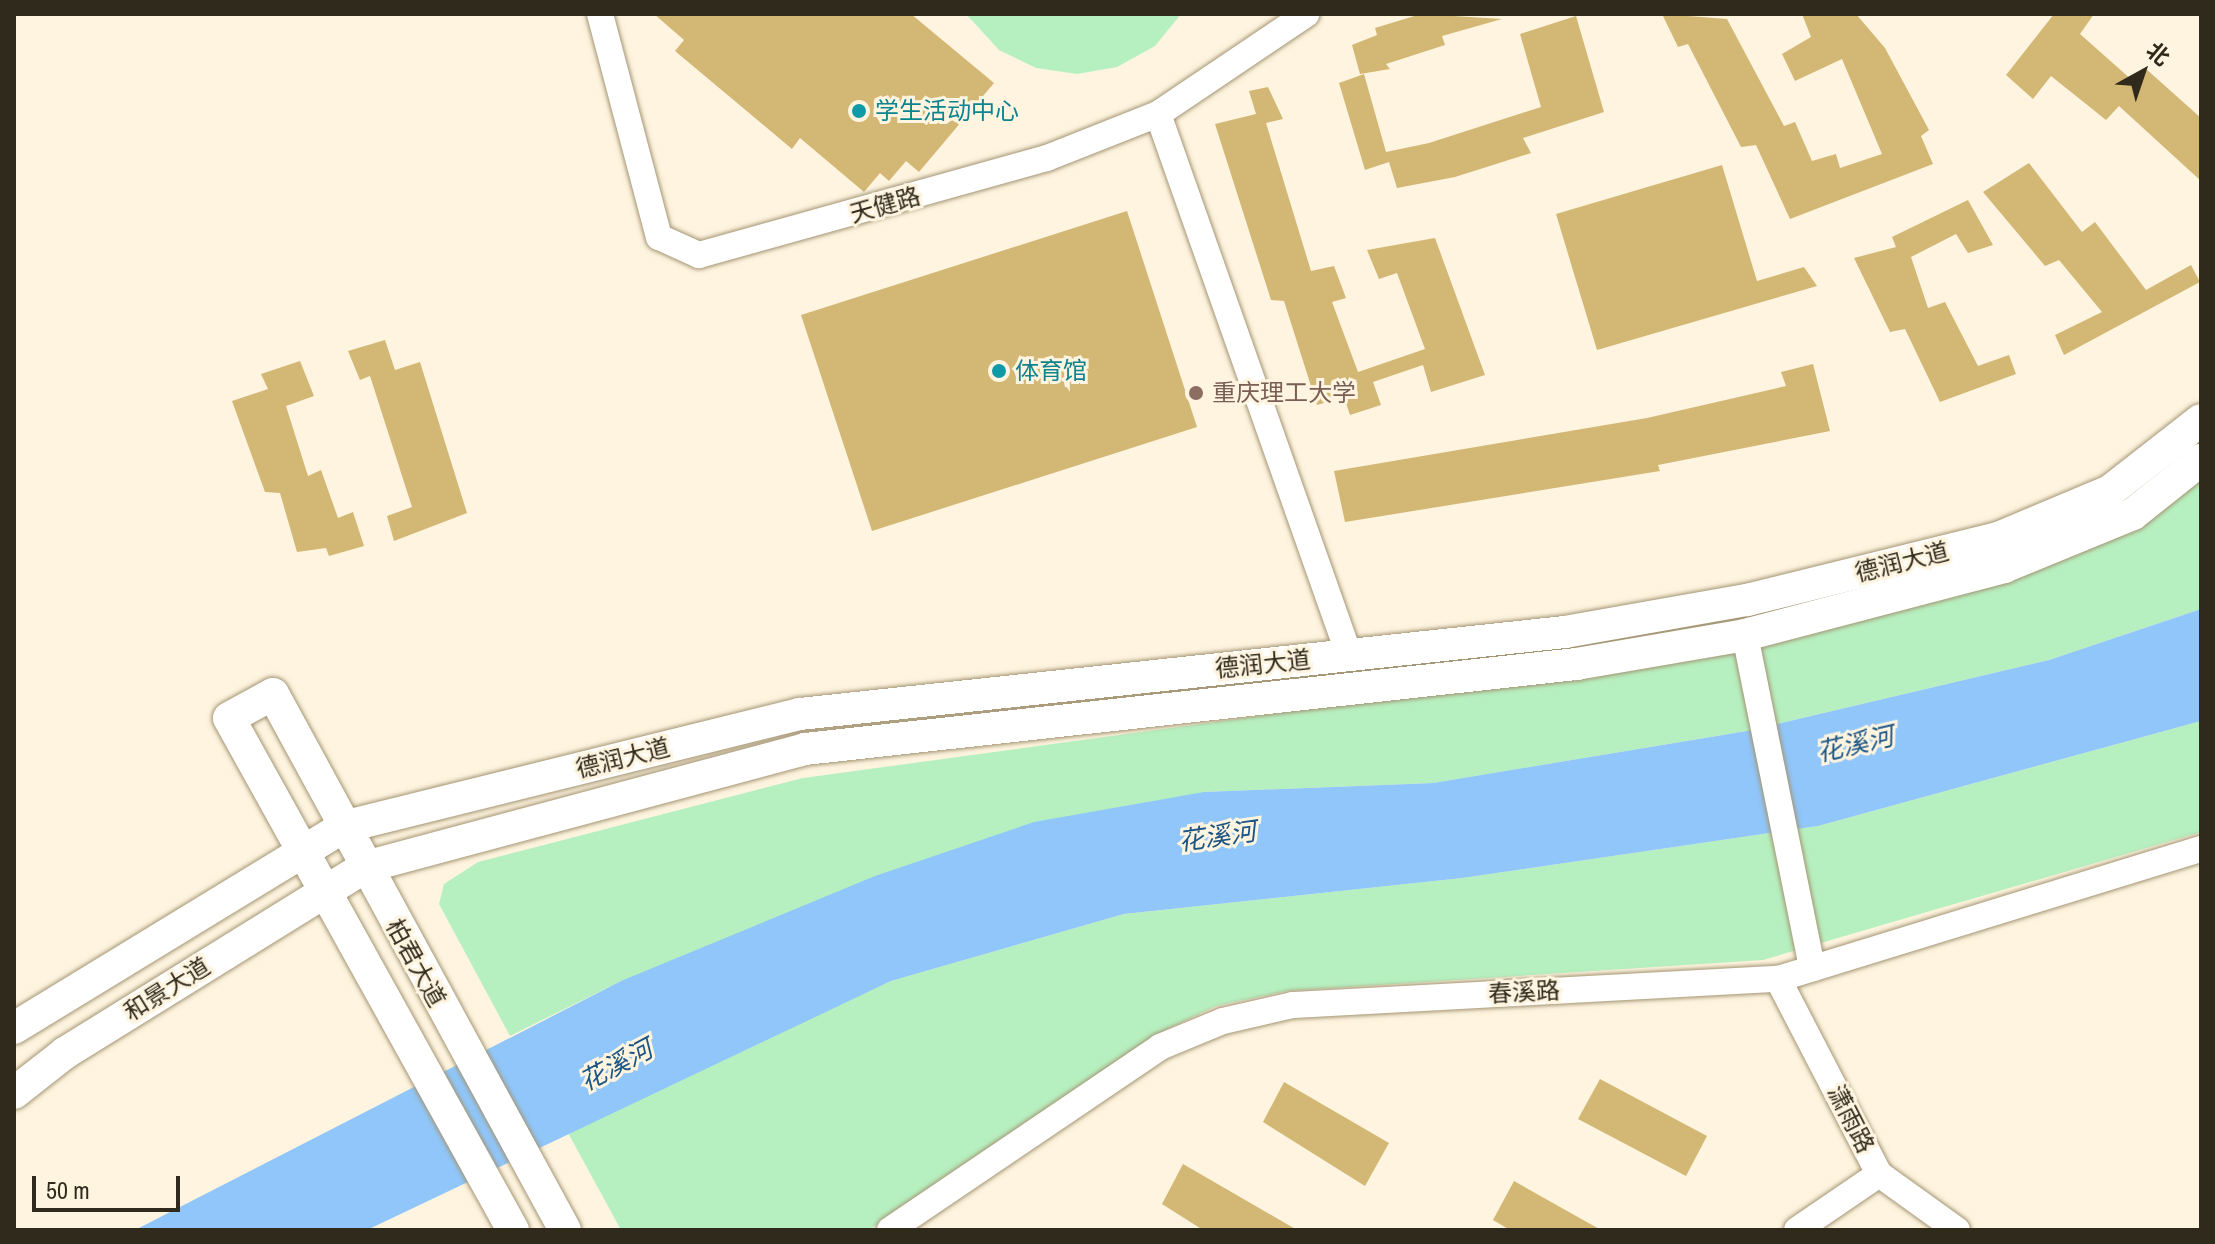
<!DOCTYPE html>
<meta charset="utf-8">
<style>
body{margin:0}
#map{position:relative;width:2215px;height:1244px;overflow:hidden;background:#fef4df;font-family:"Archivo Narrow","Noto Sans SC",sans-serif}
div>[style]{position:absolute}
[style*='--x']{left:calc(var(--x)*1px);top:calc(var(--y)*1px);width:calc(var(--w)*1px);rotate:calc(var(--a)*1deg)}
.green>*{inset:0;background:#b7f0c0}
.water>*{inset:0;background:#90c6f9}
.building>*{inset:0;background:#d3b774}
.roads{filter:drop-shadow(0 0 2px #a49574) drop-shadow(0 0 2px #a49574)}
.minor>*{height:26px;margin:-13px;padding:0 13px;transform-origin:13px;border-radius:13px;background:#fff}
.major>*{height:32px;margin:-16px;padding:0 16px;transform-origin:16px;border-radius:16px;background:#fff}
.dots>*{width:22px;height:22px;translate:-50% -50%;box-sizing:border-box;border:4px solid #fef4df;border-radius:50%}
span{translate:-50% -50%;white-space:nowrap;text-align:center;line-height:1.15;-webkit-text-stroke:6px #fef4df;paint-order:stroke}
.culture-label{font-size:24px;color:#0d838f}
.left{translate:0 -50%;text-align:left}
.street-label{font-size:24px;color:#302a1c}
.education-label{font-size:24px;color:#785e54}
.water-label{font-size:26px;color:#1c5685;font-style:italic}
.frame{position:absolute;inset:0;border:16px solid #302a1c;pointer-events:none}
.north{position:absolute;left:2103px;top:32px;width:80px;height:80px;-webkit-text-stroke:6px #fef4df;paint-order:stroke;rotate:40deg;font-size:22px;font-weight:700;line-height:32px;text-align:center;color:#302a1c}
.north::after{content:'';display:block;margin:auto;width:28px;height:36px;background:#302a1c;clip-path:polygon(50% 0,100% 100%,50% 72%,0 100%)}
.scale{position:absolute;left:32px;top:1176px;width:148px;height:36px;box-sizing:border-box;border:4px solid #302a1c;border-top:0;padding-left:10px;font-size:24px;line-height:28px;white-space:nowrap;color:#302a1c;-webkit-text-stroke:6px #fef4df;paint-order:stroke}
</style>
<div id="map">
<div class="green">
<div style="clip-path:polygon(966px 14px,1181px 14px,1155px 46px,1117px 67px,1077px 74px,1036px 68px,999px 50px)"></div>
<div style="clip-path:polygon(2201px 473px,2201px 609px,2049px 660px,1747px 731px,1433px 783px,1204px 792px,621px 981px,510px 1036px,439px 904px,444px 884px,478px 862px,803px 778px,1760px 648px,2009px 579px)"></div>
<div style="clip-path:polygon(2201px 721px,2201px 832px,1763px 960px,1287px 991px,1216px 1006px,1155px 1035px,869px 1230px,621px 1230px,567px 1131px,891px 981px,1124px 914px,1462px 878px,1818px 826px)"></div>
</div>
<div class="water">
<div style="clip-path:polygon(2201px 609px,2201px 721px,1818px 826px,1462px 878px,1124px 914px,891px 981px,367px 1230px,135px 1230px,621px 981px,875px 876px,1034px 822px,1204px 792px,1433px 783px,1747px 731px,2049px 660px)"></div>
</div>
<div class="building">
<div style="clip-path:polygon(654px 14px,911px 14px,994px 83px,919px 172px,906px 161px,889px 181px,880px 173px,864px 192px,800px 138px,792px 149px,675px 51px,684px 40px)"></div>
<div style="clip-path:polygon(1421px 14px,1502px 19px,1442px 36px,1445px 45px,1386px 64px,1390px 69px,1360px 74px,1352px 45px,1377px 35px,1375px 28px)"></div>
<div style="clip-path:polygon(1662px 14px,1727px 19px,1784px 126px,1795px 122px,1812px 161px,1836px 154px,1840px 168px,1882px 154px,1842px 59px,1795px 81px,1782px 54px,1811px 37px,1802px 14px,1856px 14px,1885px 48px,1929px 130px,1921px 136px,1933px 164px,1790px 219px,1756px 145px,1741px 147px,1688px 44px,1678px 47px)"></div>
<div style="clip-path:polygon(2054px 14px,2094px 14px,2080px 34px,2133px 81px,2145px 68px,2201px 118px,2201px 181px,2119px 106px,2106px 120px,2051px 76px,2033px 99px,2006px 75px)"></div>
<div style="clip-path:polygon(1576px 16px,1604px 112px,1523px 138px,1531px 153px,1455px 177px,1397px 188px,1389px 162px,1365px 170px,1339px 83px,1364px 74px,1386px 152px,1429px 143px,1541px 107px,1520px 34px)"></div>
<div style="clip-path:polygon(1268px 87px,1283px 119px,1266px 123px,1311px 271px,1334px 266px,1346px 298px,1332px 302px,1358px 372px,1425px 349px,1397px 273px,1379px 279px,1367px 250px,1435px 238px,1485px 375px,1431px 392px,1423px 365px,1373px 382px,1381px 405px,1350px 415px,1344px 397px,1317px 405px,1284px 301px,1271px 300px,1215px 124px,1256px 114px,1249px 91px)"></div>
<div style="clip-path:polygon(2029px 163px,2082px 232px,2095px 222px,2146px 290px,2191px 265px,2200px 282px,2064px 355px,2055px 335px,2102px 312px,2059px 260px,2045px 266px,1983px 192px)"></div>
<div style="clip-path:polygon(1722px 165px,1757px 281px,1804px 267px,1817px 286px,1597px 350px,1556px 214px)"></div>
<div style="clip-path:polygon(1968px 200px,1993px 245px,1968px 253px,1956px 234px,1911px 257px,1928px 308px,1945px 302px,1978px 366px,2009px 355px,2016px 374px,1940px 402px,1905px 329px,1890px 332px,1854px 258px,1896px 247px,1892px 237px)"></div>
<div style="clip-path:polygon(1127px 211px,1197px 427px,872px 531px,801px 315px)"></div>
<div style="clip-path:polygon(385px 340px,395px 370px,420px 362px,467px 513px,394px 541px,387px 516px,412px 507px,370px 376px,360px 380px,348px 351px)"></div>
<div style="clip-path:polygon(300px 361px,314px 396px,286px 406px,308px 476px,321px 470px,338px 518px,353px 512px,364px 546px,329px 556px,326px 548px,297px 552px,280px 493px,265px 492px,232px 401px,268px 389px,261px 374px)"></div>
<div style="clip-path:polygon(1813px 364px,1830px 431px,1658px 465px,1660px 471px,1345px 522px,1334px 471px,1647px 418px,1786px 386px,1781px 372px)"></div>
<div style="clip-path:polygon(1600px 1079px,1707px 1136px,1686px 1176px,1578px 1119px)"></div>
<div style="clip-path:polygon(1284px 1082px,1389px 1143px,1365px 1186px,1263px 1122px)"></div>
<div style="clip-path:polygon(1183px 1164px,1297px 1230px,1203px 1230px,1162px 1204px)"></div>
<div style="clip-path:polygon(1514px 1181px,1601px 1230px,1510px 1230px,1493px 1220px)"></div>
</div>
<div class="roads">
<div class="minor">
<div style="--x:600;--y:14;--w:231;--a:75.2"></div>
<div style="--x:659;--y:237;--w:44;--a:24.2"></div>
<div style="--x:699;--y:255;--w:361;--a:-15.6"></div>
<div style="--x:1047;--y:158;--w:119;--a:-21.6"></div>
<div style="--x:1158;--y:114;--w:179;--a:-34"></div>
<div style="--x:1158;--y:114;--w:574;--a:70.55"></div>
<div style="--x:1745;--y:635;--w:340;--a:78.6"></div>
<div style="--x:1778;--y:979;--w:220;--a:62.6"></div>
<div style="--x:1879;--y:1174;--w:96;--a:35.7"></div>
<div style="--x:890;--y:1230;--w:326;--a:-34.1"></div>
<div style="--x:1160;--y:1047;--w:68;--a:-22.4"></div>
<div style="--x:1223;--y:1021;--w:72;--a:-12.9"></div>
<div style="--x:1293;--y:1005;--w:486;--a:-3.1"></div>
<div style="--x:1778;--y:979;--w:443;--a:-17.1"></div>
<div style="--x:1797;--y:1230;--w:99;--a:-34.3"></div>
</div>
<div class="major">
<div style="--x:14;--y:1028;--w:386;--a:-31.4"></div>
<div style="--x:343;--y:827;--w:471;--a:-13.9"></div>
<div style="--x:800;--y:714;--w:769;--a:-6.12"></div>
<div style="--x:1565;--y:632;--w:185;--a:-10"></div>
<div style="--x:1747;--y:600;--w:259;--a:-13.9"></div>
<div style="--x:1998;--y:538;--w:121;--a:-22.8"></div>
<div style="--x:2110;--y:491;--w:115;--a:-38"></div>
<div style="--x:14;--y:1093;--w:65;--a:-38.1"></div>
<div style="--x:65;--y:1053;--w:353;--a:-31.8"></div>
<div style="--x:365;--y:867;--w:456;--a:-15"></div>
<div style="--x:805;--y:749;--w:776;--a:-6.29"></div>
<div style="--x:1576;--y:664;--w:171;--a:-9.7"></div>
<div style="--x:1745;--y:635;--w:268;--a:-14.7"></div>
<div style="--x:2004;--y:567;--w:139;--a:-22.3"></div>
<div style="--x:2133;--y:514;--w:87;--a:-38.5"></div>
<div style="--x:513;--y:1230;--w:585;--a:-119.02"></div>
<div style="--x:229;--y:718;--w:50;--a:-28.6"></div>
<div style="--x:273;--y:694;--w:610;--a:61.42"></div>
</div>
</div>
<div class="dots">
<div style="left:859px;top:111px;background:#0f9aa8"></div>
<div style="left:999px;top:371px;background:#0f9aa8"></div>
<div style="left:1196px;top:393px;background:#8d6e63"></div>
</div>
<div class="culture-label">
<span class="left" style="left:875px;top:111px">学生活动中心</span>
<span class="left" style="left:1015px;top:371px">体育馆</span>
</div>
<div class="street-label">
<span style="left:885px;top:205px;rotate:-16deg">天健路</span>
<span style="left:1902px;top:562px;rotate:-14deg">德润大道</span>
<span style="left:1263px;top:664px;rotate:-6deg">德润大道</span>
<span style="left:623px;top:758px;rotate:-14deg">德润大道</span>
<span style="left:416px;top:963px;rotate:61deg">柏君大道</span>
<span style="left:167px;top:989px;rotate:-32deg">和景大道</span>
<span style="left:1524px;top:992px;rotate:-3deg">春溪路</span>
<span style="left:1851px;top:1119px;rotate:63deg">潇雨路</span>
</div>
<div class="education-label">
<span class="left" style="left:1212px;top:393px">重庆理工大学</span>
</div>
<div class="water-label">
<span style="left:1855px;top:744px;rotate:-13deg">花溪河</span>
<span style="left:1217px;top:836px;rotate:-8deg">花溪河</span>
<span style="left:616px;top:1065px;rotate:-28deg">花溪河</span>
</div>
<div class="frame"></div>
<div class="north">北</div>
<div class="scale">50 m</div>
</div>
